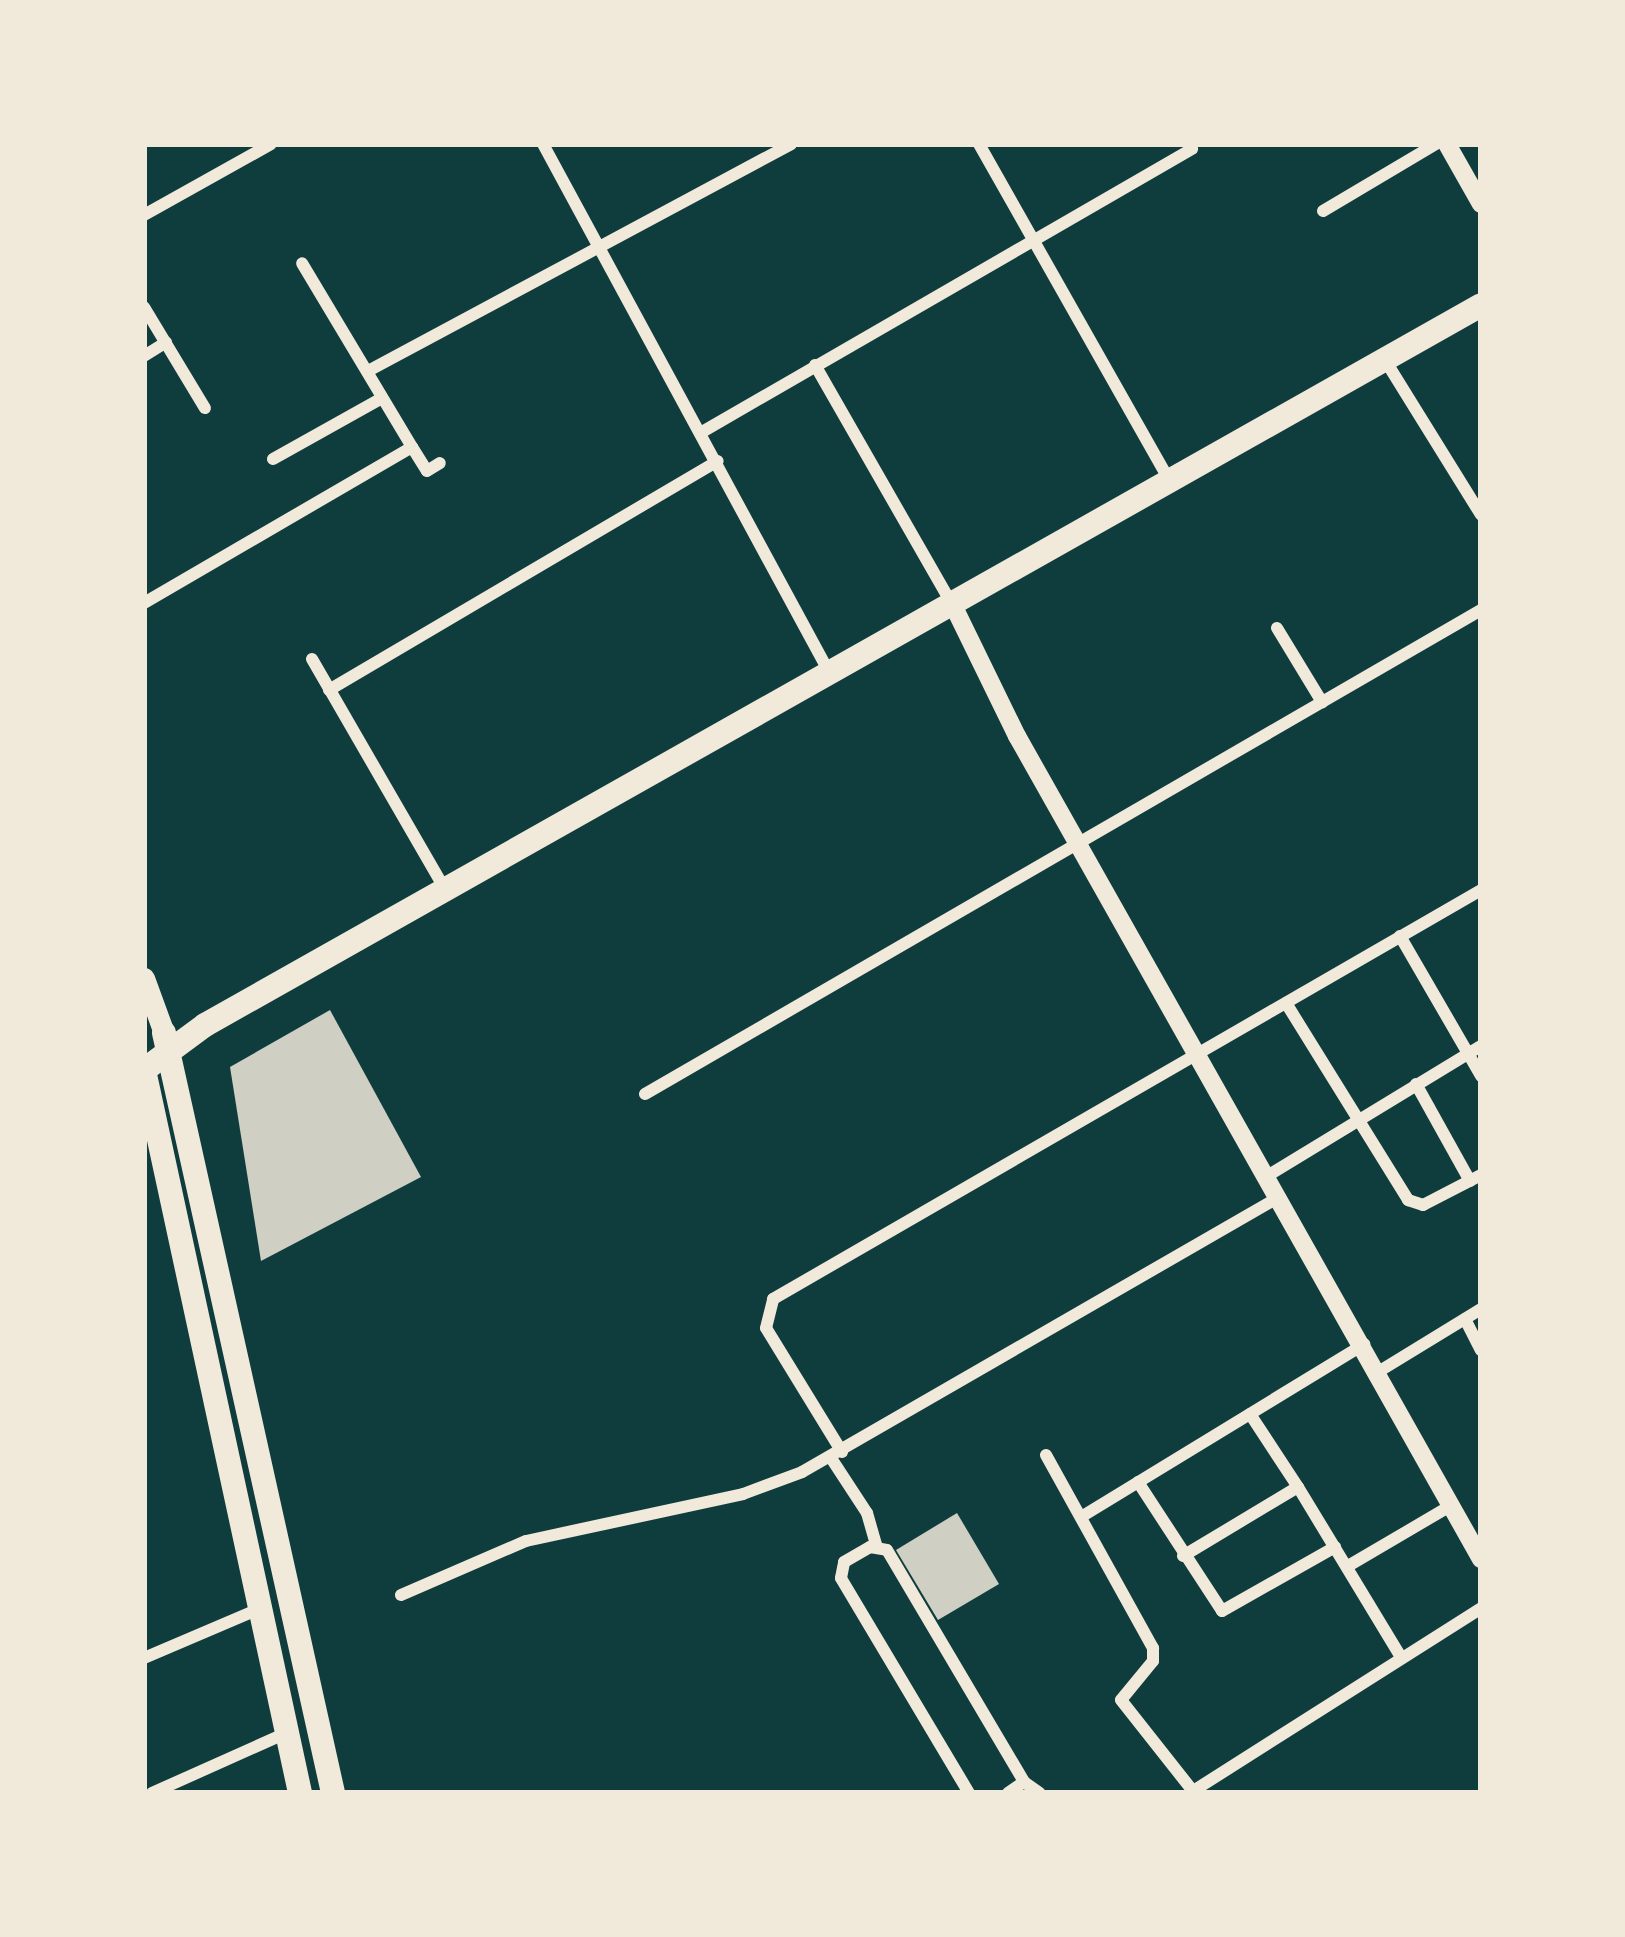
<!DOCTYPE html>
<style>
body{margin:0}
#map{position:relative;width:1625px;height:1937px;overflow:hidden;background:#0f3d3e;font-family:"Golos Text",sans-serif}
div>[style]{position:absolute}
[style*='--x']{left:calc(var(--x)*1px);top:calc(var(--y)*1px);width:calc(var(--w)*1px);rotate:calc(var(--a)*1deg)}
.building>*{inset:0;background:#cfcfc3}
.minor>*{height:12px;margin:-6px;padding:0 6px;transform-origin:6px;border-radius:6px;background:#f1e9da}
.tertiary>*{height:18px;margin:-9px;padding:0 9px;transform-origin:9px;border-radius:9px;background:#f1e9da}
.secondary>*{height:21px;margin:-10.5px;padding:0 10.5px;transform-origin:10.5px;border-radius:10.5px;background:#f1e9da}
.primary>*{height:24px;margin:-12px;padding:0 12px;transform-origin:12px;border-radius:12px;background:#f1e9da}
span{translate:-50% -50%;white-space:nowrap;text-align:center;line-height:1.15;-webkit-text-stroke:9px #f1e9da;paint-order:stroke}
.frame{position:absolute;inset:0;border:147px solid #f1e9da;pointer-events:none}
</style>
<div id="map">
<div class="building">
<div style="clip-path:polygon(330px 1010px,421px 1177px,261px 1261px,230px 1067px)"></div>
<div style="clip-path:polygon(957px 1513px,999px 1584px,938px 1620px,896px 1550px)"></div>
</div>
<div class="minor">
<div style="--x:543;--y:144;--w:603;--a:61.56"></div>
<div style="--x:979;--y:144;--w:387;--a:60.5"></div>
<div style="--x:1323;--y:211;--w:131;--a:-30.7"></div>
<div style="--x:144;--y:215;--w:145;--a:-29.2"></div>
<div style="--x:144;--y:307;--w:118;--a:58.9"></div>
<div style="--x:144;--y:356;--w:26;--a:-32"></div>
<div style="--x:1385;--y:360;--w:182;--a:58.2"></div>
<div style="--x:815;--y:365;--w:278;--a:60.2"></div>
<div style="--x:368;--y:371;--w:480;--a:-28.2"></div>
<div style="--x:702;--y:432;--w:566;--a:-30.01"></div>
<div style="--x:412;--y:447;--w:28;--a:58"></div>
<div style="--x:427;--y:471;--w:15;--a:-32"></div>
<div style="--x:273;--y:459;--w:125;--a:-29.2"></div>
<div style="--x:144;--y:603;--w:310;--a:-30.2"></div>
<div style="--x:412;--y:447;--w:214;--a:-120.9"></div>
<div style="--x:1277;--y:628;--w:87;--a:58.7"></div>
<div style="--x:312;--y:659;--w:266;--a:60"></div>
<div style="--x:329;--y:690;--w:451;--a:-30.5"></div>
<div style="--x:1400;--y:936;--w:162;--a:59.9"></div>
<div style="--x:1286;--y:1003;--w:232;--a:58.2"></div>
<div style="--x:1408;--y:1200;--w:16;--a:18"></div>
<div style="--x:1423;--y:1205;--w:65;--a:-27.3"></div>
<div style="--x:1416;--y:1084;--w:111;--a:60.9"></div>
<div style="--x:645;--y:1094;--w:966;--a:-30.07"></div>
<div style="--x:1267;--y:1176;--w:250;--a:-31.3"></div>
<div style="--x:1465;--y:1319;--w:35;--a:63"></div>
<div style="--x:1378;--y:1372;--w:121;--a:-31.5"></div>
<div style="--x:1250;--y:1414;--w:87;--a:56.7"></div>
<div style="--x:842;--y:1452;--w:145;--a:-121.5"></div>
<div style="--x:766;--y:1328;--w:30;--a:-76"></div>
<div style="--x:773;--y:1299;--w:818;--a:-30.01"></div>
<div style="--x:1046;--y:1455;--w:221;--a:61"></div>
<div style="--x:1153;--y:1648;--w:13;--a:90"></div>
<div style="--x:1153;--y:1661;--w:50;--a:129.4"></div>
<div style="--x:1121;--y:1700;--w:115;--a:51.7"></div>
<div style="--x:831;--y:1458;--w:66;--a:56.8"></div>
<div style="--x:867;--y:1513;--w:33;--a:74"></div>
<div style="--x:1138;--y:1482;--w:154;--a:56.9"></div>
<div style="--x:1222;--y:1611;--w:130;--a:-29.5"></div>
<div style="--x:1081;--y:1517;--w:332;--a:-31.4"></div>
<div style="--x:1183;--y:1556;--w:134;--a:-31"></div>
<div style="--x:1298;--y:1487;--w:195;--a:58.8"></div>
<div style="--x:1348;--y:1566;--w:121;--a:-30.4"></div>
<div style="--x:401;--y:1595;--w:136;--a:-23.4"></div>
<div style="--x:526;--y:1541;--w:222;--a:-12.2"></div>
<div style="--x:743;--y:1494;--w:63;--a:-20.4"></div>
<div style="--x:802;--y:1472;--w:551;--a:-29.96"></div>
<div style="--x:144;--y:1658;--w:125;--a:-23.1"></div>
<div style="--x:152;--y:1793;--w:147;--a:-24.1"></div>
<div style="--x:969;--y:1793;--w:250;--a:-120.8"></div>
<div style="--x:841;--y:1578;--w:16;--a:-79"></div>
<div style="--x:844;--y:1562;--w:30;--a:-30"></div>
<div style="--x:870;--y:1547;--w:17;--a:10"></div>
<div style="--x:887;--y:1550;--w:269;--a:59.4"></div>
<div style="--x:1024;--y:1782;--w:19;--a:35"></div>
<div style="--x:1008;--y:1793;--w:19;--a:-35"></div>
<div style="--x:1190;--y:1793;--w:345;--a:-32.4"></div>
</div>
<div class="tertiary">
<div style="--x:1447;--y:144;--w:69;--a:60.5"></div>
<div style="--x:954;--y:607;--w:144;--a:64"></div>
<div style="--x:1017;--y:736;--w:945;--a:60.59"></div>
</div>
<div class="secondary">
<div style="--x:144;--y:978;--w:59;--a:70"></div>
</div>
<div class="primary">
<div style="--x:164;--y:1033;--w:779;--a:77.46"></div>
<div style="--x:144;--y:1070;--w:76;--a:-36.4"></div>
<div style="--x:205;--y:1025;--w:1465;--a:-29.43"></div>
<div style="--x:144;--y:1070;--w:740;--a:77.82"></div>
</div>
<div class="frame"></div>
</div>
